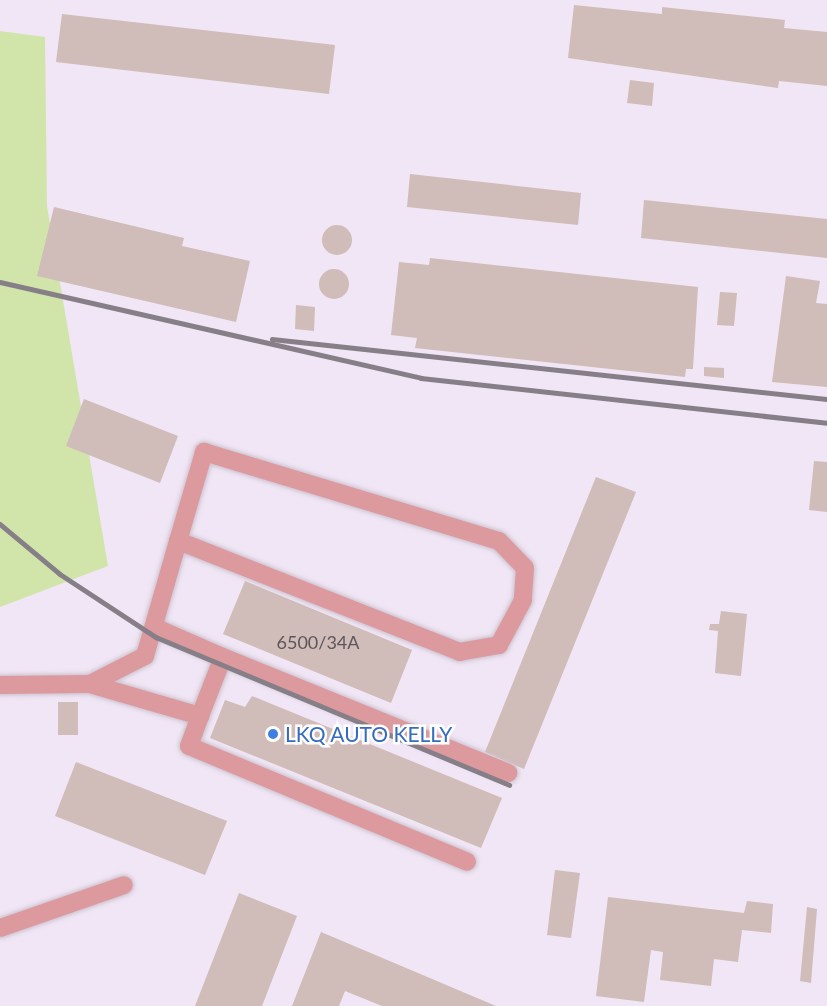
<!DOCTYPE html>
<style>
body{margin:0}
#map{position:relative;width:827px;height:1006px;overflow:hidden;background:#f1e6f5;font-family:Lato,sans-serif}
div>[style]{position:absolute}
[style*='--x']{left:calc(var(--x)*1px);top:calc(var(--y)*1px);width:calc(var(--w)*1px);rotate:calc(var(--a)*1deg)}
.green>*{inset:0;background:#d1e5aa}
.building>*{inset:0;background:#d0bcb8}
.round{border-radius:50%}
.roads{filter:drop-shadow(0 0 2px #ccc2cf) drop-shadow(0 0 2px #ccc2cf)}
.minor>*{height:18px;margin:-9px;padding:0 9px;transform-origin:9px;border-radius:9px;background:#dd9a9e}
.rail>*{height:4.5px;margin:-2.25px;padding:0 2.25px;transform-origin:2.25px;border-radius:2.25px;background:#867f88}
.dots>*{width:16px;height:16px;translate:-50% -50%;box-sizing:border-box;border:3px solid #fff;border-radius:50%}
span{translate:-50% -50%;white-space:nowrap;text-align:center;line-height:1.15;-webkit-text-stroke:5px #fff;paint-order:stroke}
.number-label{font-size:18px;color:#5e5659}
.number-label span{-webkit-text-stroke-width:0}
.shop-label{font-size:21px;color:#366cbe}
.left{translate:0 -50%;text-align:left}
</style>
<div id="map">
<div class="green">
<div style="clip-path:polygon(0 31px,45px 37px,47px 206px,108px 566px,0 607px)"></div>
</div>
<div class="building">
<div style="clip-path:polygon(574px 5px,662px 14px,662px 7px,785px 20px,784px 28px,827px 32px,827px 86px,779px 81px,778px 88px,568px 58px)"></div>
<div style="clip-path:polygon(62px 14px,335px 45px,329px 94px,56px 62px)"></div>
<div style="clip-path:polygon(630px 80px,654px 83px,652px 106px,627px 103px)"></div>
<div style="clip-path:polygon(410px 174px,581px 193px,578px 225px,407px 207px)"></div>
<div style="clip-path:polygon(644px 200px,827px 219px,827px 258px,641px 238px)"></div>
<div style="clip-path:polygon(54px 207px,184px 238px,182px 246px,250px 261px,236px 322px,37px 276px)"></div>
<div class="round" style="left:322px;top:225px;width:30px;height:30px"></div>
<div style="clip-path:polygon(430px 258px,698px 287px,693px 369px,686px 369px,685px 377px,415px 348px,417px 338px,391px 335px,399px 262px,429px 265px)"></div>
<div class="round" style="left:319px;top:269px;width:30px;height:30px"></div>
<div style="clip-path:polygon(786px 276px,820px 281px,816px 303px,827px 304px,827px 387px,772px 382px)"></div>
<div style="clip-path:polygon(720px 292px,737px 293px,734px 326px,717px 325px)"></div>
<div style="clip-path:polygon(296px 305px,315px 307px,314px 331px,295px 329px)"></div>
<div style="clip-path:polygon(704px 367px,724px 368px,724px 378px,704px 376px)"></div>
<div style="clip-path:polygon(84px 399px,178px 436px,160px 483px,66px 446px)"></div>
<div style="clip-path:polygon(814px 461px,827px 462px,827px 512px,809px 510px)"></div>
<div style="clip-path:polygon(596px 477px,636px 492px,524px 769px,485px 752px)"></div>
<div style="clip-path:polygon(245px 581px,412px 650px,391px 703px,223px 634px)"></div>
<div style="clip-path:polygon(721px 611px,747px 614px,741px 676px,715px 673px,718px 631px,709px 630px,710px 624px,719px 624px)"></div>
<div style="clip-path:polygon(252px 696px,502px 798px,481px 848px,210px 738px,225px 700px,245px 707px)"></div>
<div style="clip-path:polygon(58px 702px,78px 702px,78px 735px,58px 735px)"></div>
<div style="clip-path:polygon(76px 762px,227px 821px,205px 875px,55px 816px)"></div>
<div style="clip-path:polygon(555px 870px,580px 873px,571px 938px,547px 935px)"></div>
<div style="clip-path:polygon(239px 893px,297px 916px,262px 1006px,195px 1006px)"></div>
<div style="clip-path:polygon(608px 897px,744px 913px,747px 901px,773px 904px,771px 933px,742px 930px,738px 962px,714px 959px,711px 986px,660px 980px,663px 952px,651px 950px,644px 1002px,596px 996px)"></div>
<div style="clip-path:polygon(807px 907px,817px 909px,811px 983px,800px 981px)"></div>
<div style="clip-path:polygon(321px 932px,496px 1006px,382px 1006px,345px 991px,339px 1006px,292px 1006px)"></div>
</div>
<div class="roads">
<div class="minor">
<div style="--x:154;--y:627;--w:75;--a:23.5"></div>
<div style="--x:90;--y:684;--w:62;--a:-27"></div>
<div style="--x:145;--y:656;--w:120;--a:-74"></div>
<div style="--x:178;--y:541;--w:93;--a:-73.7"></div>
<div style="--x:204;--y:452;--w:308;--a:16.8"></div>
<div style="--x:499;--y:541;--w:37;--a:46"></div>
<div style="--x:525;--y:568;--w:32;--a:94"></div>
<div style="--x:523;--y:600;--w:51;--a:118.1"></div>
<div style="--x:499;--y:645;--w:40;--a:170"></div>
<div style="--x:460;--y:652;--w:303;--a:-158.5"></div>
<div style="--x:0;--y:685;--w:90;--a:-0.6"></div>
<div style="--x:90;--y:684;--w:115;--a:16.2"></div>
<div style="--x:200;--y:716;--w:32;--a:110"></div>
<div style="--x:189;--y:746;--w:301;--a:22.6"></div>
<div style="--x:200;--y:716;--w:63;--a:-68.7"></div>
<div style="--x:223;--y:657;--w:308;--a:22.1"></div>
<div style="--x:0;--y:928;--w:131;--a:-19.1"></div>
</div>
</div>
<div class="rail">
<div style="--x:0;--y:282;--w:432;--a:12.8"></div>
<div style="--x:421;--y:378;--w:408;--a:6.3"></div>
<div style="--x:272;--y:339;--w:558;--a:6.17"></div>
<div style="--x:0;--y:524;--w:78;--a:39.8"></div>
<div style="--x:60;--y:574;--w:115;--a:33.3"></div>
<div style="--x:156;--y:637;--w:383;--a:22.7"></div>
</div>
<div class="dots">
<div style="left:273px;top:734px;background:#3f7fe0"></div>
</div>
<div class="number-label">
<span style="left:318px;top:642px">6500/34A</span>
</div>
<div class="shop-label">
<span class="left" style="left:285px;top:734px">LKQ AUTO KELLY</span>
</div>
</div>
